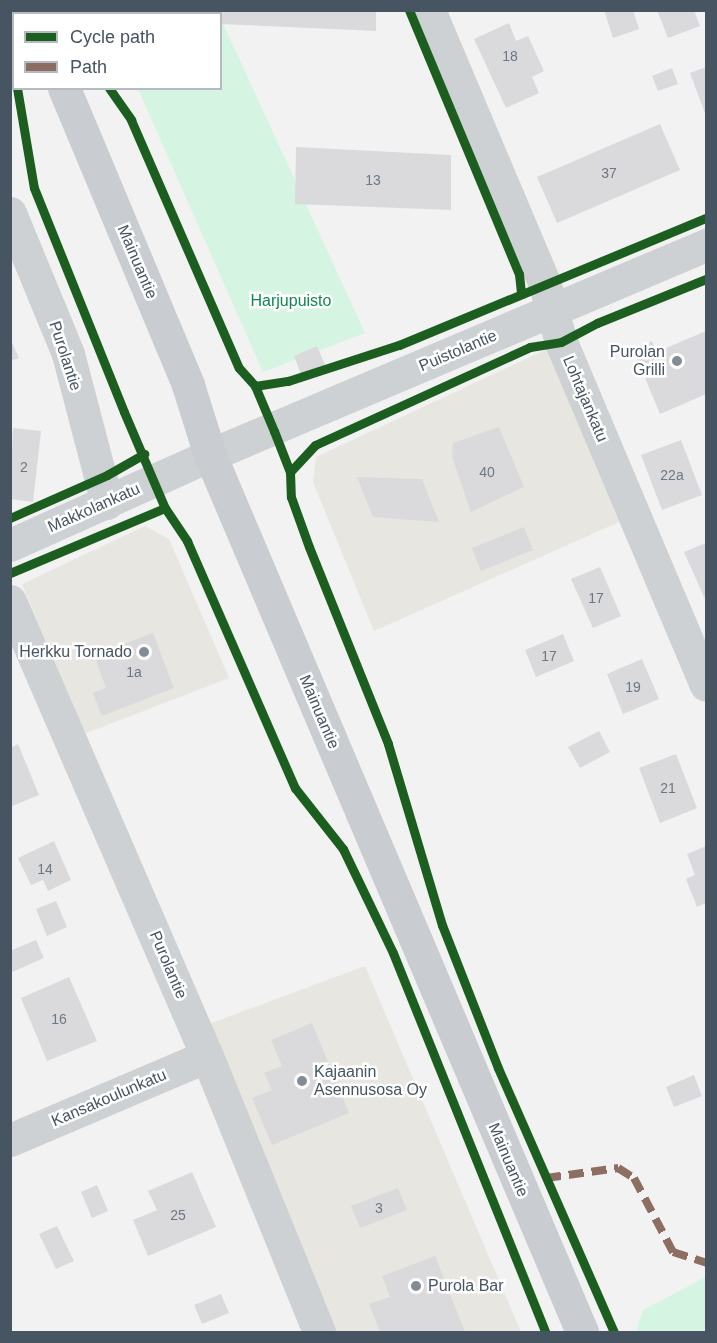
<!DOCTYPE html>
<style>
body{margin:0}
#map{position:relative;width:717px;height:1343px;overflow:hidden;background:#f3f2f2;font-family:Helvetica,sans-serif}
div>[style]{position:absolute}
[style*='--x']{left:calc(var(--x)*1px);top:calc(var(--y)*1px);width:calc(var(--w)*1px);rotate:calc(var(--a)*1deg)}
.commercial>*{inset:0;background:#e7e6e0}
.green>*{inset:0;background:#d5f4e2}
.building>*{inset:0;background:#dadadd}
.minor>*{height:33px;margin:-16.5px;padding:0 16.5px;transform-origin:16.5px;border-radius:16.5px;background:#ced1d3}
.major>*{height:33px;margin:-16.5px;padding:0 16.5px;transform-origin:16.5px;border-radius:16.5px;background:#c9cdd2}
.quiet>*{height:8px;margin-top:-4px;transform-origin:0;background:repeating-linear-gradient(90deg,#8d6e63 0 15px,transparent 0 23px)}
.cycleway>*{height:9px;margin:-4.5px;padding:0 4.5px;transform-origin:4.5px;border-radius:4.5px;background:#1b5e20}
.dots>*{width:16px;height:16px;translate:-50% -50%;box-sizing:border-box;border:3px solid #fff;border-radius:50%}
span{translate:-50% -50%;white-space:nowrap;text-align:center;line-height:1.15;-webkit-text-stroke:5px #fff;paint-order:stroke}
.number-label{font-size:14px;color:#6d7782}
.number-label span{-webkit-text-stroke-width:0}
.street-label{font-size:16px;color:#475462}
.park-label{font-size:16px;color:#0d884f}
.poi-label{font-size:16px;color:#475462}
.right{translate:-100% -50%;text-align:right}
.left{translate:0 -50%;text-align:left}
.frame{position:absolute;inset:0;border:12px solid #475462;pointer-events:none}
.legend{position:absolute;left:12px;top:12px;width:210px;height:78px;box-sizing:border-box;background:#fff;border:2px solid #b5bbc0;margin:0;padding:8px 10px;list-style:none;font-size:18px;color:#475462}
.legend li{display:flex;align-items:center;gap:12px;height:30px}
.legend b{width:30px;border:2px solid #b5bbc0}
</style>
<div id="map">
<div class="commercial">
<div style="clip-path:polygon(547px 349px,619px 522px,374px 631px,313px 482px,316px 457px)"></div>
<div style="clip-path:polygon(145px 526px,169px 539px,229px 678px,84px 734px,22px 584px)"></div>
<div style="clip-path:polygon(365px 966px,521px 1332px,336px 1332px,206px 1025px)"></div>
</div>
<div class="green">
<div style="clip-path:polygon(221px 19px,365px 333px,263px 372px,138px 89px,220px 88px)"></div>
<div style="clip-path:polygon(706px 1277px,706px 1332px,636px 1332px,643px 1310px)"></div>
</div>
<div class="building">
<div style="clip-path:polygon(220px 10px,376px 10px,376px 31px,220px 24px)"></div>
<div style="clip-path:polygon(604px 10px,633px 10px,639px 29px,613px 38px)"></div>
<div style="clip-path:polygon(657px 10px,694px 10px,700px 26px,668px 38px)"></div>
<div style="clip-path:polygon(509px 23px,516px 41px,528px 36px,544px 71px,532px 77px,539px 93px,506px 108px,474px 39px)"></div>
<div style="clip-path:polygon(706px 67px,706px 116px,690px 73px)"></div>
<div style="clip-path:polygon(672px 68px,678px 84px,658px 91px,652px 76px)"></div>
<div style="clip-path:polygon(660px 124px,680px 170px,557px 223px,537px 177px)"></div>
<div style="clip-path:polygon(296px 147px,451px 155px,451px 210px,295px 204px)"></div>
<div style="clip-path:polygon(706px 331px,706px 394px,660px 414px,633px 349px,652px 341px,657px 352px)"></div>
<div style="clip-path:polygon(10px 338px,19px 358px,10px 361px)"></div>
<div style="clip-path:polygon(317px 346px,325px 365px,301px 374px,294px 356px)"></div>
<div style="clip-path:polygon(499px 427px,524px 487px,471px 512px,452px 457px,453px 443px)"></div>
<div style="clip-path:polygon(13px 428px,41px 431px,33px 502px,10px 499px)"></div>
<div style="clip-path:polygon(681px 440px,702px 495px,662px 510px,641px 455px)"></div>
<div style="clip-path:polygon(357px 477px,422px 479px,439px 522px,373px 517px)"></div>
<div style="clip-path:polygon(524px 527px,533px 550px,481px 571px,472px 548px)"></div>
<div style="clip-path:polygon(706px 543px,706px 596px,704px 597px,684px 552px)"></div>
<div style="clip-path:polygon(600px 567px,621px 616px,593px 628px,571px 579px)"></div>
<div style="clip-path:polygon(153px 633px,174px 688px,102px 716px,93px 693px,106px 688px,94px 655px)"></div>
<div style="clip-path:polygon(563px 634px,574px 661px,536px 677px,525px 650px)"></div>
<div style="clip-path:polygon(642px 659px,659px 699px,623px 714px,607px 674px)"></div>
<div style="clip-path:polygon(599px 731px,610px 752px,580px 768px,568px 747px)"></div>
<div style="clip-path:polygon(18px 744px,39px 795px,10px 807px,10px 748px)"></div>
<div style="clip-path:polygon(676px 754px,697px 808px,660px 823px,639px 768px)"></div>
<div style="clip-path:polygon(54px 841px,71px 880px,48px 891px,43px 880px,31px 885px,18px 858px)"></div>
<div style="clip-path:polygon(706px 846px,706px 903px,697px 907px,686px 879px,695px 875px,687px 854px)"></div>
<div style="clip-path:polygon(56px 901px,67px 927px,47px 936px,36px 909px)"></div>
<div style="clip-path:polygon(36px 940px,44px 958px,10px 973px,10px 951px)"></div>
<div style="clip-path:polygon(69px 977px,97px 1041px,47px 1061px,21px 998px)"></div>
<div style="clip-path:polygon(312px 1023px,349px 1113px,272px 1145px,252px 1098px,272px 1090px,264px 1073px,282px 1066px,271px 1040px)"></div>
<div style="clip-path:polygon(694px 1075px,702px 1096px,674px 1107px,666px 1087px)"></div>
<div style="clip-path:polygon(192px 1172px,216px 1227px,148px 1256px,133px 1220px,157px 1210px,148px 1191px)"></div>
<div style="clip-path:polygon(97px 1185px,108px 1211px,92px 1218px,81px 1192px)"></div>
<div style="clip-path:polygon(398px 1188px,407px 1210px,360px 1228px,351px 1206px)"></div>
<div style="clip-path:polygon(57px 1226px,74px 1261px,56px 1269px,39px 1234px)"></div>
<div style="clip-path:polygon(435px 1256px,465px 1332px,380px 1332px,369px 1304px,390px 1297px,382px 1276px)"></div>
<div style="clip-path:polygon(221px 1294px,229px 1313px,202px 1324px,194px 1305px)"></div>
</div>
<div class="minor">
<div style="--x:429;--y:10;--w:298;--a:67.1"></div>
<div style="--x:545;--y:285;--w:59;--a:74.3"></div>
<div style="--x:561;--y:342;--w:372;--a:67.1"></div>
<div style="--x:10;--y:213;--w:152;--a:67.6"></div>
<div style="--x:68;--y:354;--w:154;--a:75.3"></div>
<div style="--x:10;--y:545;--w:219;--a:-24.2"></div>
<div style="--x:210;--y:455;--w:539;--a:-22.95"></div>
<div style="--x:10;--y:601;--w:496;--a:66.6"></div>
<div style="--x:207;--y:1056;--w:298;--a:67.9"></div>
<div style="--x:10;--y:1140;--w:214;--a:-23.1"></div>
</div>
<div class="major">
<div style="--x:31;--y:10;--w:4;--a:63"></div>
<div style="--x:64;--y:88;--w:322;--a:67.3"></div>
<div style="--x:188;--y:385;--w:73;--a:72.6"></div>
<div style="--x:210;--y:455;--w:953;--a:67.01"></div>
</div>
<div class="quiet">
<div style="--x:546;--y:1178;--w:73;--a:-7.9"></div>
<div style="--x:618;--y:1168;--w:19;--a:32"></div>
<div style="--x:634;--y:1178;--w:84;--a:62.2"></div>
<div style="--x:673;--y:1252;--w:35;--a:18"></div>
</div>
<div class="cycleway">
<div style="--x:409;--y:10;--w:286;--a:67.4"></div>
<div style="--x:519;--y:274;--w:20;--a:84"></div>
<div style="--x:17;--y:88;--w:101;--a:80.4"></div>
<div style="--x:34;--y:188;--w:241;--a:68.1"></div>
<div style="--x:124;--y:412;--w:104;--a:66.9"></div>
<div style="--x:165;--y:508;--w:40;--a:56"></div>
<div style="--x:187;--y:541;--w:270;--a:66.4"></div>
<div style="--x:295;--y:788;--w:78;--a:51.8"></div>
<div style="--x:343;--y:849;--w:115;--a:64.3"></div>
<div style="--x:393;--y:953;--w:408;--a:68.1"></div>
<div style="--x:109;--y:88;--w:39;--a:55"></div>
<div style="--x:131;--y:120;--w:270;--a:66.5"></div>
<div style="--x:239;--y:368;--w:24;--a:48"></div>
<div style="--x:255;--y:386;--w:49;--a:67.1"></div>
<div style="--x:274;--y:431;--w:44;--a:68.7"></div>
<div style="--x:290;--y:472;--w:25;--a:88"></div>
<div style="--x:291;--y:497;--w:53;--a:70.2"></div>
<div style="--x:309;--y:547;--w:212;--a:68.1"></div>
<div style="--x:388;--y:744;--w:189;--a:73.4"></div>
<div style="--x:442;--y:925;--w:154;--a:68.6"></div>
<div style="--x:498;--y:1068;--w:288;--a:66.3"></div>
<div style="--x:255;--y:386;--w:33;--a:-9"></div>
<div style="--x:288;--y:381;--w:117;--a:-18"></div>
<div style="--x:399;--y:345;--w:332;--a:-22.5"></div>
<div style="--x:290;--y:472;--w:37;--a:-47"></div>
<div style="--x:315;--y:445;--w:236;--a:-24.5"></div>
<div style="--x:530;--y:347;--w:31;--a:-9"></div>
<div style="--x:561;--y:342;--w:41;--a:-27.8"></div>
<div style="--x:597;--y:323;--w:118;--a:-22"></div>
<div style="--x:10;--y:518;--w:106;--a:-23.9"></div>
<div style="--x:107;--y:475;--w:43;--a:-29.6"></div>
<div style="--x:10;--y:573;--w:168;--a:-22.8"></div>
</div>
<div class="dots">
<div style="left:677px;top:361px;background:#838b94"></div>
<div style="left:144px;top:652px;background:#838b94"></div>
<div style="left:302px;top:1081px;background:#838b94"></div>
<div style="left:416px;top:1286px;background:#838b94"></div>
</div>
<div class="number-label">
<span style="left:510px;top:56px">18</span>
<span style="left:609px;top:173px">37</span>
<span style="left:373px;top:180px">13</span>
<span style="left:24px;top:467px">2</span>
<span style="left:487px;top:472px">40</span>
<span style="left:672px;top:475px">22a</span>
<span style="left:596px;top:598px">17</span>
<span style="left:549px;top:656px">17</span>
<span style="left:134px;top:672px">1a</span>
<span style="left:633px;top:687px">19</span>
<span style="left:668px;top:788px">21</span>
<span style="left:45px;top:869px">14</span>
<span style="left:59px;top:1019px">16</span>
<span style="left:379px;top:1208px">3</span>
<span style="left:178px;top:1215px">25</span>
</div>
<div class="street-label">
<span style="left:137px;top:262px;rotate:67deg">Mainuantie</span>
<span style="left:458px;top:351px;rotate:-23deg">Puistolantie</span>
<span style="left:65px;top:356px;rotate:72deg">Purolantie</span>
<span style="left:585px;top:399px;rotate:67deg">Lohtajankatu</span>
<span style="left:94px;top:508px;rotate:-24deg">Makkolankatu</span>
<span style="left:319px;top:712px;rotate:67deg">Mainuantie</span>
<span style="left:168px;top:965px;rotate:67deg">Purolantie</span>
<span style="left:109px;top:1098px;rotate:-23deg">Kansakoulunkatu</span>
<span style="left:508px;top:1160px;rotate:67deg">Mainuantie</span>
</div>
<div class="park-label">
<span style="left:291px;top:301px">Harjupuisto</span>
</div>
<div class="poi-label">
<span class="right" style="left:665px;top:361px">Purolan<br>Grilli</span>
<span class="right" style="left:132px;top:652px">Herkku Tornado</span>
<span class="left" style="left:314px;top:1081px">Kajaanin<br>Asennusosa Oy</span>
<span class="left" style="left:428px;top:1286px">Purola Bar</span>
</div>
<div class="frame"></div>
<ul class="legend">
<li><b style="height:8px;background:#1b5e20"></b>Cycle path</li>
<li><b style="height:8px;background:#8d6e63"></b>Path</li>
</ul>
</div>
